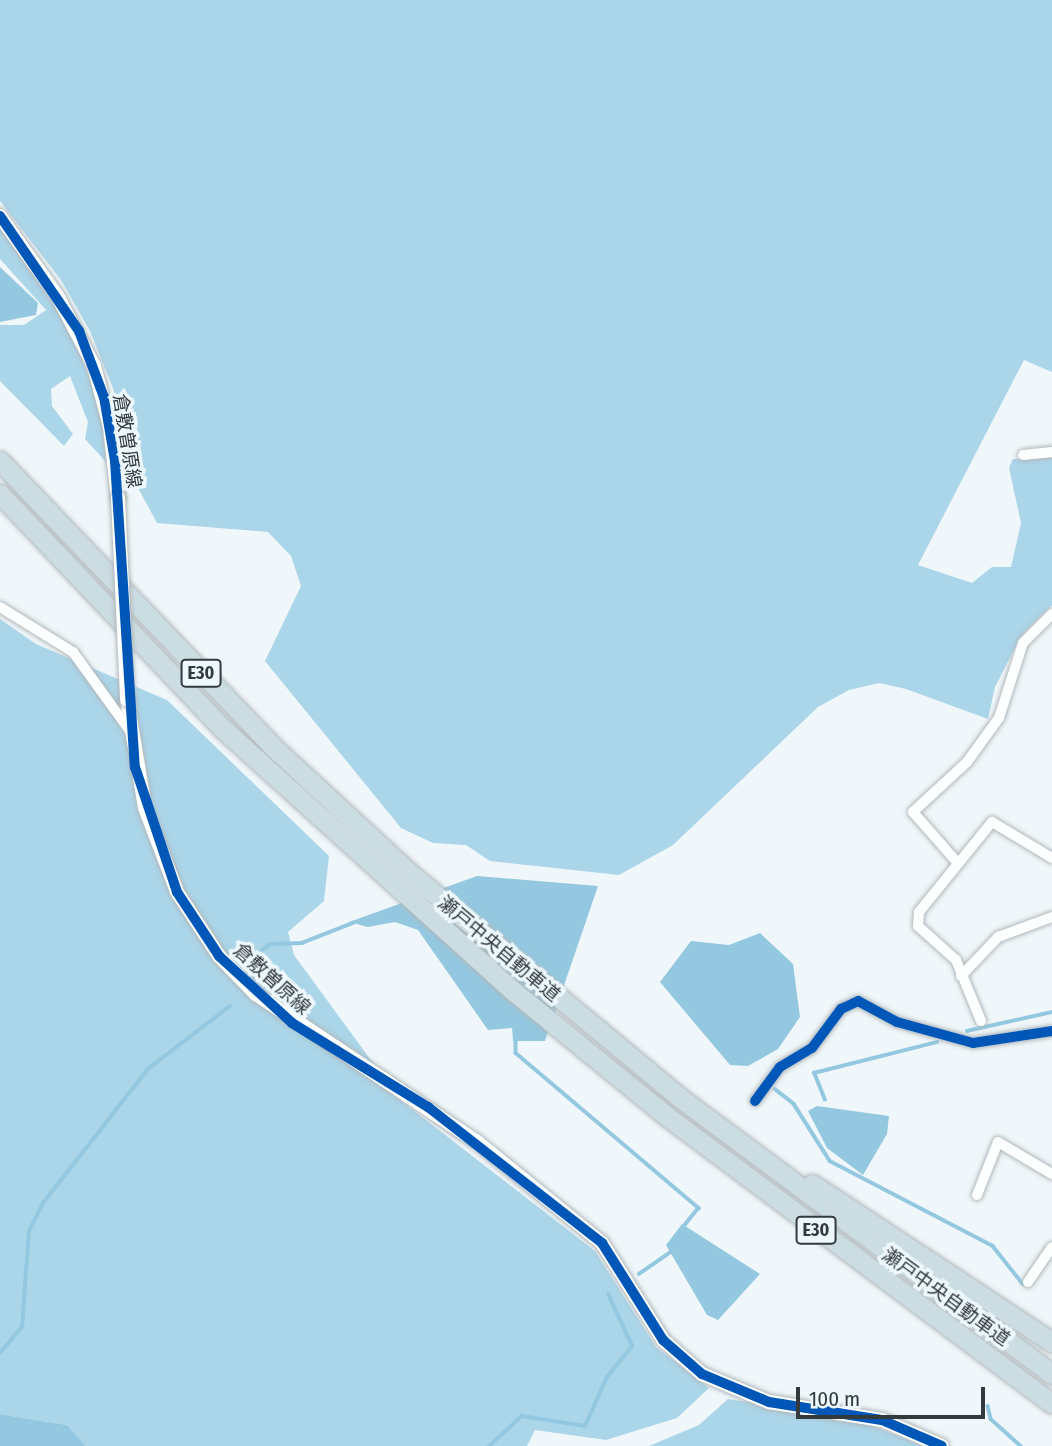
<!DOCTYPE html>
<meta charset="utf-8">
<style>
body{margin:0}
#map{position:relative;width:1052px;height:1446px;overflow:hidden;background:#f0f7fa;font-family:"Fira Sans Condensed","Noto Sans JP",sans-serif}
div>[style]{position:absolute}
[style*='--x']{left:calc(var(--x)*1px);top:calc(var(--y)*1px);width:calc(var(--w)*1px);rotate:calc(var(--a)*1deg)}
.forest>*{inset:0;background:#abd5e9}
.water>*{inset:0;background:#94c8e0}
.stream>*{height:3.5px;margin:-1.75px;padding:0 1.75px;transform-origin:1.75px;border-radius:1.75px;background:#94c8e0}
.roads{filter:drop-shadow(0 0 2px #b1b8bb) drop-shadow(0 0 2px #b1b8bb)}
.minor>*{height:10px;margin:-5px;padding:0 5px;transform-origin:5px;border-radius:5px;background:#fdfefe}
.tertiary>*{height:14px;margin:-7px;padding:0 7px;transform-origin:7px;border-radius:7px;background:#fdfefe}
.motorway>*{height:19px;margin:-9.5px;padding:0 9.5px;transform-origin:9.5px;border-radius:9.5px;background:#cbdce2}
.bridges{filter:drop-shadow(0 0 2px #b1b8bb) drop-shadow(0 0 2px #b1b8bb)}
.tertiary-bridge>*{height:14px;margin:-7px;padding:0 7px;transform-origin:7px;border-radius:7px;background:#fdfefe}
.cycleway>*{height:10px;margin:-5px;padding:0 5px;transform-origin:5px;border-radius:5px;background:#0057b8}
span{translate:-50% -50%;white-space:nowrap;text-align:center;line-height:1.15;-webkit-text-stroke:7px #edf8fd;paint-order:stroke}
.shield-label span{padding:2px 5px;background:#edf8fd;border:2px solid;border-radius:5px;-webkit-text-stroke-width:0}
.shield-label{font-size:18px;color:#333a3e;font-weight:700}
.street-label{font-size:19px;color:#333a3e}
.scale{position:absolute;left:796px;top:1387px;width:189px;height:32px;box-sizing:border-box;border:4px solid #333a3e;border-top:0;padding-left:9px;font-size:21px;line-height:24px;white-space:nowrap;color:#333a3e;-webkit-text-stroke:5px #edf8fd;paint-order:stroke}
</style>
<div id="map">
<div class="forest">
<div style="clip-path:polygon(0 0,1052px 0,1052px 372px,1024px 360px,918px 565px,972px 583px,992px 567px,1011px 567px,1021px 523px,1009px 468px,1013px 459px,1052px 458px,1052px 605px,1021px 636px,995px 687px,988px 719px,906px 689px,879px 683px,849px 690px,818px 707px,673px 845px,619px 875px,490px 861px,466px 845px,433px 843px,401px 828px,265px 661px,301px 586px,291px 556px,268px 532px,157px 523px,138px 488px,113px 388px,90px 331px,61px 280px,0 201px)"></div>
<div style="clip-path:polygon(0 228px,72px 331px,101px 412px,106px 462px,85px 439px,88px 422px,70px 376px,51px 389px,52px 406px,73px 434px,64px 446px,0 381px,0 325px,24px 325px,46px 310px,0 259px)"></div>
<div style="clip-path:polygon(0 619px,36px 644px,167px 700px,329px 856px,324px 901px,288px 932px,294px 955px,400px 1100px,595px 1251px,656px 1347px,709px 1388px,677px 1418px,606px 1440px,535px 1430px,527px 1446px,86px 1446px,67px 1425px,0 1414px)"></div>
<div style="clip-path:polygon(728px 1399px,853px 1418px,923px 1446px,649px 1446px,699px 1425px)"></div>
</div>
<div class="water">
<div style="clip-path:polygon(0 267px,38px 303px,36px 315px,0 322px)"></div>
<div style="clip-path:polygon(477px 876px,598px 886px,545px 1041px,513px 1041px,512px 1028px,488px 1030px,418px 930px,395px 922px,368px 927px,349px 922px)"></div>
<div style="clip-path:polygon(760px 933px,793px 964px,800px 1017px,778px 1049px,748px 1066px,730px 1065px,660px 982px,691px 941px,729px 945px)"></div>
<div style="clip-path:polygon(817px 1106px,889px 1116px,887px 1134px,863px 1175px,827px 1148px,808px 1111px)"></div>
<div style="clip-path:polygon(682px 1224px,760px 1274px,718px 1320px,707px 1315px,666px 1245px)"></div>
<div style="clip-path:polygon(0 1414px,67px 1425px,86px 1446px,0 1446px)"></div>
</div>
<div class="stream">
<div style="--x:253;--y:957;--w:22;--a:-36"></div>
<div style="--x:271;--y:944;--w:31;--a:-2"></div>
<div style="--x:302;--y:943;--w:55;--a:-21.4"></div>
<div style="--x:967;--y:1031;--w:87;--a:-12.6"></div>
<div style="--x:516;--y:1039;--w:14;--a:90"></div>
<div style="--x:516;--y:1053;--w:240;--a:40.3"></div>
<div style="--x:699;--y:1208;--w:26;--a:129"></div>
<div style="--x:775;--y:1089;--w:24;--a:38"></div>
<div style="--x:794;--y:1104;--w:67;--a:57.7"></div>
<div style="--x:830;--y:1161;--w:184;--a:27.5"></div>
<div style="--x:993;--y:1246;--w:48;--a:51.7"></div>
<div style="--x:825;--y:1100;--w:29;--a:-112"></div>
<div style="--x:814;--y:1073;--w:127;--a:-14.1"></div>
<div style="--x:639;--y:1274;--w:40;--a:-34.9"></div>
<div style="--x:0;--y:1353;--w:34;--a:-50"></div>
<div style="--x:22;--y:1327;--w:96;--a:-85.8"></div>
<div style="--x:29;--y:1231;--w:31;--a:-63"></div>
<div style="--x:43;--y:1203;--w:170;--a:-51.9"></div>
<div style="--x:148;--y:1069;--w:103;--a:-37.5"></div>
<div style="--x:988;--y:1406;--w:13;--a:77"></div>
<div style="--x:991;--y:1419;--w:40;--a:42"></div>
<div style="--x:489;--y:1446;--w:45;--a:-42.3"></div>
<div style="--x:522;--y:1416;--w:64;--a:9"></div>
<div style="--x:585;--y:1426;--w:54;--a:-65.8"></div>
<div style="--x:607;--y:1377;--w:40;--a:-51"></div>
<div style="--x:632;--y:1346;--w:57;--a:-114.8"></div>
</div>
<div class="roads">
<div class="minor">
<div style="--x:1023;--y:455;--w:29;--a:-6"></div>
<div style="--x:0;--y:607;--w:86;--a:31.7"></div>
<div style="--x:73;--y:652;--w:97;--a:54.2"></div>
<div style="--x:956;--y:861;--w:65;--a:-131.3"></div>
<div style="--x:913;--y:812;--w:74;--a:-42.8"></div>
<div style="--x:967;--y:762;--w:54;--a:-54"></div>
<div style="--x:999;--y:718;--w:79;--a:-72.3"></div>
<div style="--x:1023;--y:643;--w:41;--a:-45"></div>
<div style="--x:961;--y:976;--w:54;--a:-46.5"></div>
<div style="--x:998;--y:937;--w:58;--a:-20.3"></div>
<div style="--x:981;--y:1021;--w:66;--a:-112.3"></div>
<div style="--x:956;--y:960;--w:51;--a:-138.2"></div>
<div style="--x:918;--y:926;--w:14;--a:-86"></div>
<div style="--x:919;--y:912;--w:116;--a:-51"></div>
<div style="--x:992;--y:822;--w:70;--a:31"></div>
<div style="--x:755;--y:1101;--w:42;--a:-53.7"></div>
<div style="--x:780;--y:1067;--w:37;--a:-31"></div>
<div style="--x:812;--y:1048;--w:49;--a:-53.4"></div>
<div style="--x:841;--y:1009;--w:19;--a:-25"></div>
<div style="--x:858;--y:1001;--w:44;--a:28.3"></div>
<div style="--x:897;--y:1022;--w:79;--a:15.4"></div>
<div style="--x:973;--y:1043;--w:80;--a:-8.6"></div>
<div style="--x:977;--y:1195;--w:57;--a:-68.4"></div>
<div style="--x:998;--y:1142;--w:63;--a:30.7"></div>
<div style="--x:1028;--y:1282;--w:42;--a:-55.6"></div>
</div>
<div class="tertiary">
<div style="--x:0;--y:216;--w:100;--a:54.4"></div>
<div style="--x:58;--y:297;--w:78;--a:62.4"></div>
<div style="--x:94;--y:366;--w:63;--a:75.3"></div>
<div style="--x:110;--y:427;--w:71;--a:83.6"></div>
<div style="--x:127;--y:700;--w:109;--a:80.5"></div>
<div style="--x:145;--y:808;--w:90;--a:69.1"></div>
<div style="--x:177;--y:892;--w:77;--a:56.7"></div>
<div style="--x:219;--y:956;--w:53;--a:45.8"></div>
<div style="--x:256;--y:994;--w:265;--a:33.8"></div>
<div style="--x:476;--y:1141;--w:162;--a:39"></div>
<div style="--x:602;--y:1243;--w:115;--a:57.8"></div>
<div style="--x:663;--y:1340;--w:52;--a:41.1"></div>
<div style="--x:702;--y:1374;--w:73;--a:22.7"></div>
<div style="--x:769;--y:1402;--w:114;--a:9.1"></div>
<div style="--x:882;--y:1420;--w:65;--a:23.4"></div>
</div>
<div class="motorway">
<div style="--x:0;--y:461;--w:395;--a:46.3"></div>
<div style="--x:273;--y:747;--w:190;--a:42.7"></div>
<div style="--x:413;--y:876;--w:346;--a:39.7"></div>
<div style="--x:679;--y:1097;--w:465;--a:36.6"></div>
<div style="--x:0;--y:494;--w:323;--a:46.5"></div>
<div style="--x:222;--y:728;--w:391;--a:42.1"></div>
<div style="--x:512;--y:990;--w:198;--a:39.2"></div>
<div style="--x:665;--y:1115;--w:482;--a:36.7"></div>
<div style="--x:812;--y:1184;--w:287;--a:33.4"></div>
</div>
</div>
<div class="bridges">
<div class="tertiary-bridge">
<div style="--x:118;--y:498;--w:202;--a:87.4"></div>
</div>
</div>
<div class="cycleway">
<div style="--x:0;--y:216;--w:140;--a:55.5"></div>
<div style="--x:79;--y:331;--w:71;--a:69.3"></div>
<div style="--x:104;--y:397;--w:65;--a:80.2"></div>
<div style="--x:115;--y:461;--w:307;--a:86.3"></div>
<div style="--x:135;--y:767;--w:132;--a:71.4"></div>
<div style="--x:177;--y:892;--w:77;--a:56.7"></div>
<div style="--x:219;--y:956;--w:99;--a:42.5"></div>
<div style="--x:292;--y:1023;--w:160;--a:31.7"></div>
<div style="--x:428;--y:1107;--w:221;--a:38"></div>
<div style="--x:602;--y:1243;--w:115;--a:57.8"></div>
<div style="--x:663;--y:1340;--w:52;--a:41.1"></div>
<div style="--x:702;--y:1374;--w:73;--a:22.7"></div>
<div style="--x:769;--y:1402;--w:114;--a:9.1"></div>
<div style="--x:882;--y:1420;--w:65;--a:23.4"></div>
<div style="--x:755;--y:1101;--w:42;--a:-53.7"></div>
<div style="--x:780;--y:1067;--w:37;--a:-31"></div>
<div style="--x:812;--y:1048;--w:49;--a:-53.4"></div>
<div style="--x:841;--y:1009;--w:19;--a:-25"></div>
<div style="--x:858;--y:1001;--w:44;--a:28.3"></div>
<div style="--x:897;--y:1022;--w:79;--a:15.4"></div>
<div style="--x:973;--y:1043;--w:80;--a:-8.6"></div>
</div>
<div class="shield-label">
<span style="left:201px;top:673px">E30</span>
<span style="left:816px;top:1230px">E30</span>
</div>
<div class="street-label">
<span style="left:127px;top:441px;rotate:81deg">倉敷曽原線</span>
<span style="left:499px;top:949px;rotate:40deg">瀬戸中央自動車道</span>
<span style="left:272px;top:979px;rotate:42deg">倉敷曽原線</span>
<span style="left:946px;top:1297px;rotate:36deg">瀬戸中央自動車道</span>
</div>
<div class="scale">100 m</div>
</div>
